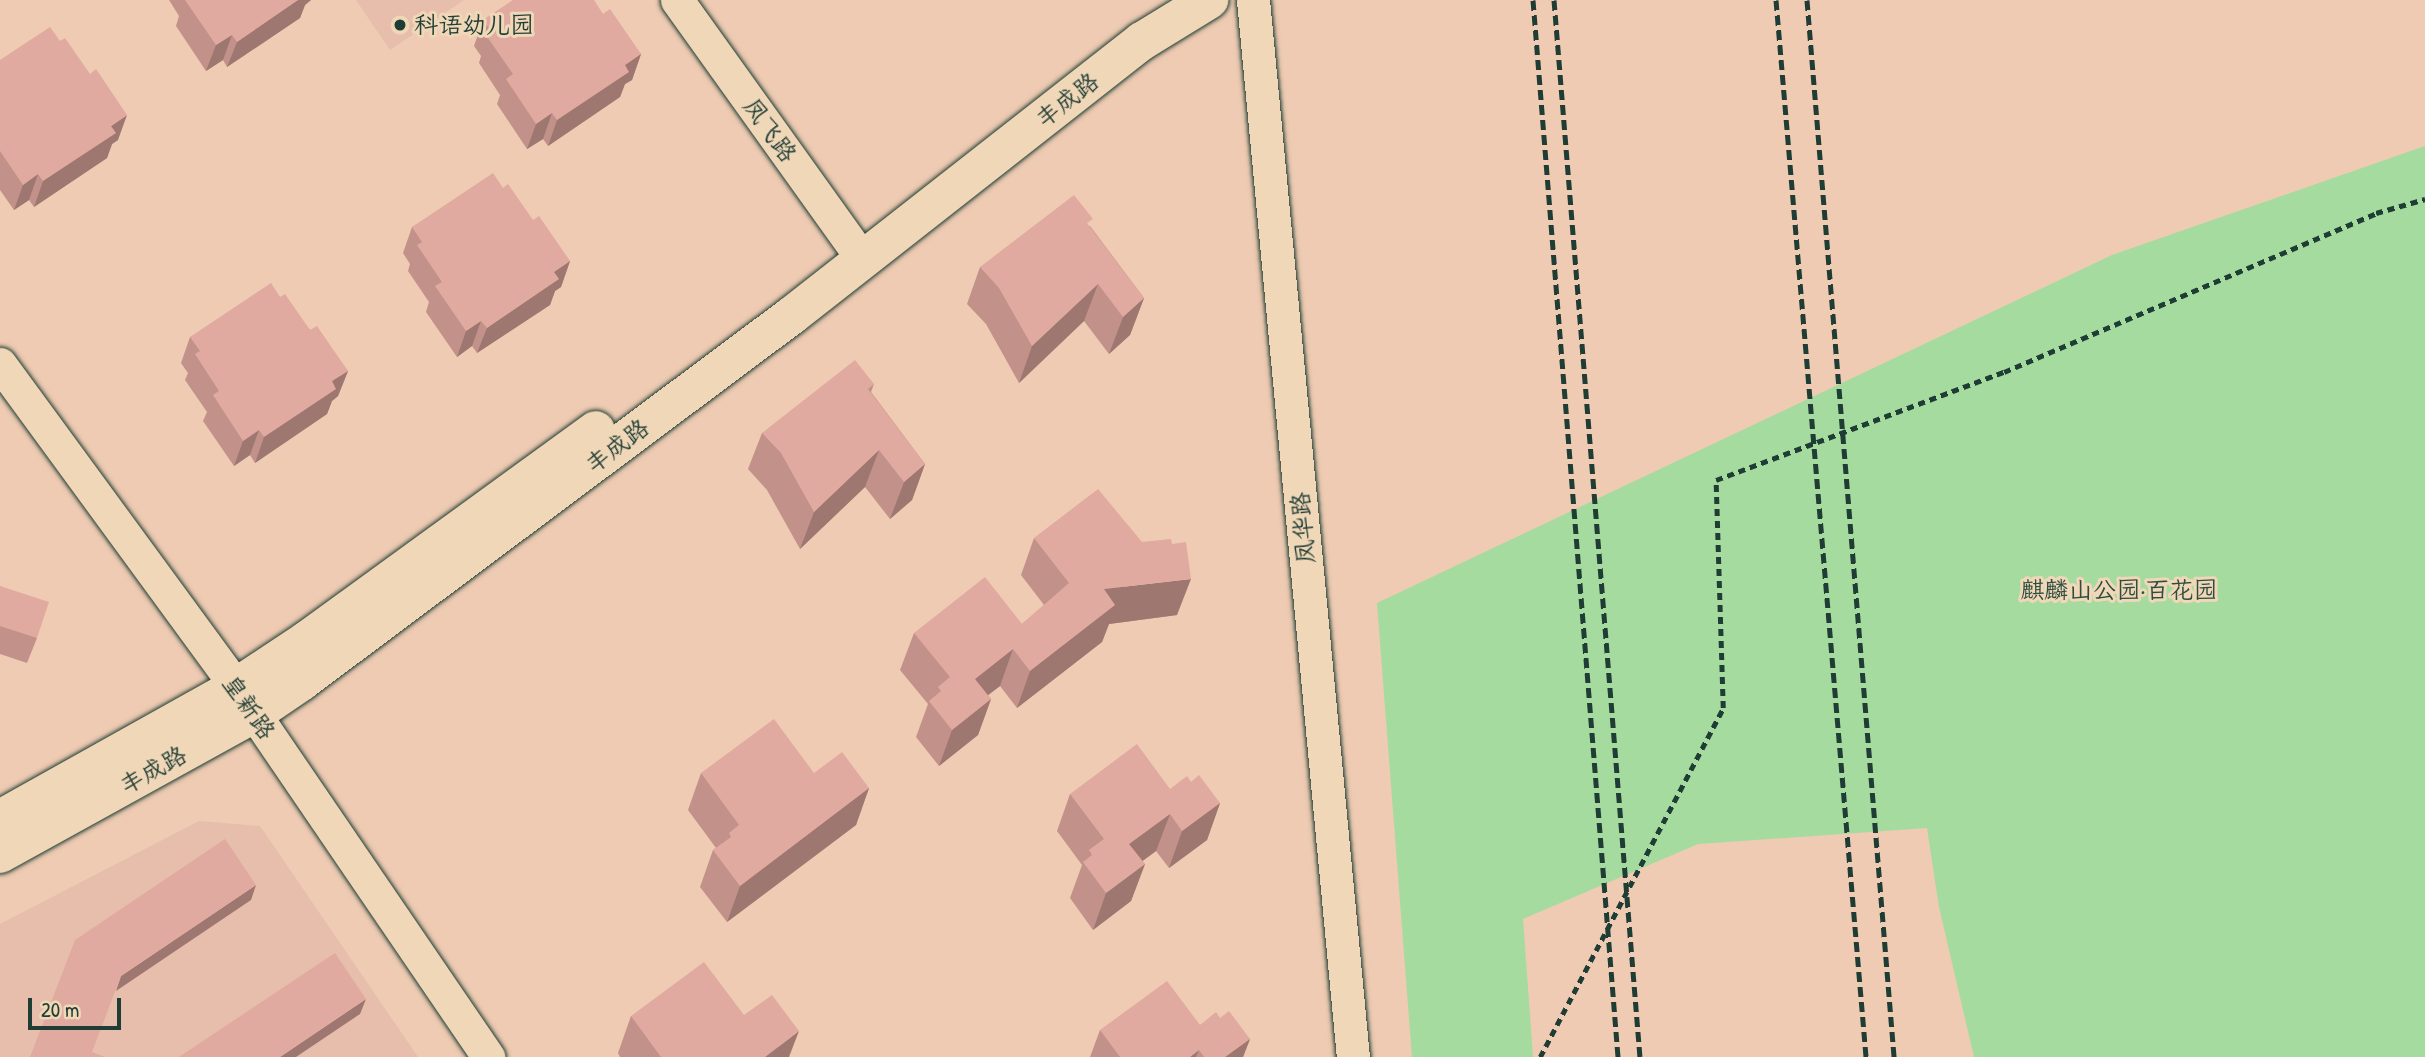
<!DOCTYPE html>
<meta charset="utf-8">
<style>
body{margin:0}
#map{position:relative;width:2425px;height:1057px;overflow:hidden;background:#eecbb2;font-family:"Patrick Hand","LXGW WenKai TC",sans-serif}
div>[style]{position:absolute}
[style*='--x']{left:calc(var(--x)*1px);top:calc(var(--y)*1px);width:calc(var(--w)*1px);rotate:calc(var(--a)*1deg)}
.built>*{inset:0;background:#e6beab}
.green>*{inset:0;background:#a5db9f}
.path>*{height:4.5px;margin-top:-2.25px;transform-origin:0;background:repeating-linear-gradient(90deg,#1f3d34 0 7px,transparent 0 12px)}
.roads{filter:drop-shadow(0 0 2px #1f3d34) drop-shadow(0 0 2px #1f3d34)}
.minor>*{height:33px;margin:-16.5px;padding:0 16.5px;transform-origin:16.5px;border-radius:16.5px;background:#f0d7b8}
.major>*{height:38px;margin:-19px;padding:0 19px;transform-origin:19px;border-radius:19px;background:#f0d7b8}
.rail>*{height:5px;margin-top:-2.5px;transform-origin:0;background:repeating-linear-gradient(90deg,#1f3d34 0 10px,transparent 0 15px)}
.wall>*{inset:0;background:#c2928a}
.shaded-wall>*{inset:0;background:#9e7770}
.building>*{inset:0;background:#e1aaa0}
.dots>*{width:19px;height:19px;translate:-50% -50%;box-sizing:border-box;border:4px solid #f0d7b8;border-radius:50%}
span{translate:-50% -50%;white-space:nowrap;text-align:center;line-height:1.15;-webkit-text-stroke:6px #f0d7b8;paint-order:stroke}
.poi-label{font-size:24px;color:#1f3d34}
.left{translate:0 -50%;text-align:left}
.street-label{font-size:24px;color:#1f3d34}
.park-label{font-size:24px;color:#2c4d3f}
.scale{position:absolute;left:28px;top:998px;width:93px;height:32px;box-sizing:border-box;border:4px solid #1f3d34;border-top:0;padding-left:9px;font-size:21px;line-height:24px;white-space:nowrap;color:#1f3d34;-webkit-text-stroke:5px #f0d7b8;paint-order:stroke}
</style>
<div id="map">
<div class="built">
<div style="clip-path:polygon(356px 0,464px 0,390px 50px)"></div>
<div style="clip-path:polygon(199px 821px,260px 826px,418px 1057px,0 1057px,0 924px)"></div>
</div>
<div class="green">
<div style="clip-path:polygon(2425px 146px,2425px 1057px,1974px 1057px,1939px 907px,1927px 828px,1698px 844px,1523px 919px,1533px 1057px,1412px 1057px,1377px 603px,2112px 255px)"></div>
</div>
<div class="path">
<div style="--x:1540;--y:1057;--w:394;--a:-62.3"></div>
<div style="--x:1723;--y:708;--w:228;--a:-91.8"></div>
<div style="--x:1716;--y:480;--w:308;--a:-20.6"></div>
<div style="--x:2004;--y:372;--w:405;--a:-23.1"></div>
<div style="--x:2376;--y:213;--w:51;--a:-15.9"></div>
</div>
<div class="roads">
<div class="minor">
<div style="--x:677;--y:0;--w:320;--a:54.4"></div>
<div style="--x:1253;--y:0;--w:1062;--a:84.6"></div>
<div style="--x:0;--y:364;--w:400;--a:53.8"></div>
<div style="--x:236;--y:687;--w:448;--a:55.7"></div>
</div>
<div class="major">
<div style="--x:0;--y:819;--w:270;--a:-29.2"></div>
<div style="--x:236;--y:687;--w:85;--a:-33.5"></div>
<div style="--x:307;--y:640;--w:357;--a:-36"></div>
<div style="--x:0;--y:854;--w:290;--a:-28.9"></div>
<div style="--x:254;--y:714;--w:57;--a:-34.2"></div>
<div style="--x:301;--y:682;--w:612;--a:-36.76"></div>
<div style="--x:791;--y:316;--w:446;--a:-38.1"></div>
<div style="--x:1142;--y:41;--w:79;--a:-31.5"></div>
</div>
</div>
<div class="rail">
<div style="--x:1533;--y:0;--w:1060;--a:85.4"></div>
<div style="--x:1554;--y:0;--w:1060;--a:85.35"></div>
<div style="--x:1776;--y:0;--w:1061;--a:85.13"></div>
<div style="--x:1807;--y:0;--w:1061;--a:85.29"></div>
</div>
<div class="wall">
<div style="clip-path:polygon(169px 0,311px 0,305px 5px,300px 18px,227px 67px,223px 60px,206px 71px,176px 26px,179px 16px)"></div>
<div style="clip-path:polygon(603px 14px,641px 54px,632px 80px,625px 84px,620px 97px,548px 146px,543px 139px,527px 149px,497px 104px,500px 95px,479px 63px,481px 56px,474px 46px,483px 20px)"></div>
<div style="clip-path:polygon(0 60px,118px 140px,112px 144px,107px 158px,34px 207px,29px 200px,14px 210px,0 190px)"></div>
<div style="clip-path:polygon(503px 188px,570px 261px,561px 287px,555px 291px,550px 305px,477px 353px,472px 346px,457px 357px,426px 312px,429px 302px,408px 271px,410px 264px,403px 253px,412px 227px)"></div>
<div style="clip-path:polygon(1090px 226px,1144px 298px,1130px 335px,1109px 354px,1084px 321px,1019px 383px,986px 324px,967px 304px,980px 267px)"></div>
<div style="clip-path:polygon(280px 297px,348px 371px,338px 396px,332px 401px,327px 414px,255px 463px,250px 455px,234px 466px,203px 421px,207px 412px,185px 380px,188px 373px,181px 363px,190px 337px)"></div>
<div style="clip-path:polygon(874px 384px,871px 392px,925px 464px,912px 500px,890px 519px,865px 487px,800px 549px,767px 490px,748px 469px,762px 433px)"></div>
<div style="clip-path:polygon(1034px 538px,1177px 615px,1109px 624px,1102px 642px,1017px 708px,1000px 686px,988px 695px,991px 699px,978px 735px,939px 766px,916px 737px,928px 704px,900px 670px,914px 633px,1022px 624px,1044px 605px,1021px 575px)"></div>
<div style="clip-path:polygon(0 586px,37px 638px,27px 663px,0 654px)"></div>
<div style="clip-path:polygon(701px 773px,814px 773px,869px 788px,856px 825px,727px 922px,700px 887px,713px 850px,716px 848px,688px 810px)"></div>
<div style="clip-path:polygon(1191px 782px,1220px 803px,1207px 840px,1169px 868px,1156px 851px,1142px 861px,1145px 864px,1131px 901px,1093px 930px,1070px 898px,1082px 865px,1057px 831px,1070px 794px,1170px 789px)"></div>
<div style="clip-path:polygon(744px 1015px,789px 1057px,620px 1057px,618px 1053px,631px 1016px)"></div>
<div style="clip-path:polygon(1220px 1018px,1250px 1039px,1243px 1057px,1090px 1057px,1100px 1030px,1200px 1025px)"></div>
</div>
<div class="shaded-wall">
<div style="clip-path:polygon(298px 0,311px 0,305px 5px,300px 18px,227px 67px,237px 42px)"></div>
<div style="clip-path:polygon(232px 35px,223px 60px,206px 71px,216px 45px)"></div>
<div style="clip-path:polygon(641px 54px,632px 80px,625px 84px,620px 97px,548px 146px,557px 120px,625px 65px)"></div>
<div style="clip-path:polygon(552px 113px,543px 139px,527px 149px,536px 124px)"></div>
<div style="clip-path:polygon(127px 115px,118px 140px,112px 144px,107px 158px,34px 207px,43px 181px,111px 126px)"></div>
<div style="clip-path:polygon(38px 174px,29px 200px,14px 210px,23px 185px)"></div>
<div style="clip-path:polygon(570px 261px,561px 287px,555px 291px,550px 305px,477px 353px,487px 328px,554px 272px)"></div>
<div style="clip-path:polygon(1098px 284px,1084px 321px,1019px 383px,1032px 346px)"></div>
<div style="clip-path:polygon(1144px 298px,1130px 335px,1109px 354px,1123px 317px)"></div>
<div style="clip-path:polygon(481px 321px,472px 346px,457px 357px,466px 331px)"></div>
<div style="clip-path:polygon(348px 371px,338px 396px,332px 401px,327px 414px,255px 463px,264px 437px,332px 381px)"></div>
<div style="clip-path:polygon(259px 430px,250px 455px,234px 466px,243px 441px)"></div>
<div style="clip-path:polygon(879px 450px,865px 487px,800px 549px,814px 512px)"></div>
<div style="clip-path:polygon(925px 464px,912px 500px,890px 519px,904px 482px)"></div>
<div style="clip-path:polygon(1191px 579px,1177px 615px,1109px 624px,1102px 642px,1017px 708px,1030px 671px,1104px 589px)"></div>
<div style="clip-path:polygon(1013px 649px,1000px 686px,962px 715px,975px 679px)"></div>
<div style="clip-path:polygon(991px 699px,978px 735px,939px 766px,952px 730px)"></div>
<div style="clip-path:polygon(869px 788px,856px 825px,727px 922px,740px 886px)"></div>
<div style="clip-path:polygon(1220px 803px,1207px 840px,1169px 868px,1182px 831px)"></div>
<div style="clip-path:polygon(1170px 814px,1156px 851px,1116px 881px,1129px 844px)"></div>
<div style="clip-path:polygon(1145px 864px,1131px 901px,1093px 930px,1106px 893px)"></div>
<div style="clip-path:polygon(256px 885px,251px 900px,116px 991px,121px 976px)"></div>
<div style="clip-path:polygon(366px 999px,360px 1014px,296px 1057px,280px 1057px)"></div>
<div style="clip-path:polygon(799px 1031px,789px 1057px,765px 1057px)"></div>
<div style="clip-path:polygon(1250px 1039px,1243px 1057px,1225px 1057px)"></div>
<div style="clip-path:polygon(1199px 1050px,1196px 1057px,1190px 1057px)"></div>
</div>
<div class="building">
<div style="clip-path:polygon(185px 0,298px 0,237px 42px,232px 35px,216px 45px)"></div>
<div style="clip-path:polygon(513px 0,594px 0,603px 14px,610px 9px,641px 54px,625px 65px,629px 72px,557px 120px,552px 113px,536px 124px,506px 79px,513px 74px,488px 38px,493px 34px,483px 20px)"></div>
<div style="clip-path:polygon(50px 27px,60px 41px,65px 38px,90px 74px,96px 69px,127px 115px,111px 126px,116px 133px,43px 181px,38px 174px,23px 185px,0 151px,0 60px)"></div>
<div style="clip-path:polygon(493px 173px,503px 188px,508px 184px,533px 220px,539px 216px,570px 261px,554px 272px,559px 279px,487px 328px,481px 321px,466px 331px,435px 286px,442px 282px,417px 245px,422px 242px,412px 227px)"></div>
<div style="clip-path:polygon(1074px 195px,1093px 219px,1087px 223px,1144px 298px,1123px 317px,1098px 284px,1032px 346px,999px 288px,980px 267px)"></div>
<div style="clip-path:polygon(271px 283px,280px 297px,285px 294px,310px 330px,317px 326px,348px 371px,332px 381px,336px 389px,264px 437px,259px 430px,243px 441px,213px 395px,219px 391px,195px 354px,200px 351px,190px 337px)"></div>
<div style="clip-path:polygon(855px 360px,874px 384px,868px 389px,925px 464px,904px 482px,879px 450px,814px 512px,781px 453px,762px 433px)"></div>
<div style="clip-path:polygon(1098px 489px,1142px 542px,1171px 539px,1172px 544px,1186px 542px,1191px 579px,1104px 589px,1115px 605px,1030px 671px,1013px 649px,975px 679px,991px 699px,952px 730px,929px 701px,941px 691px,938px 687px,950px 677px,914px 633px,985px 577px,1022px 624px,1069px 583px,1034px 538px)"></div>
<div style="clip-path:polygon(0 586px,49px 602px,37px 638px,0 626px)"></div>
<div style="clip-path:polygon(774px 719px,814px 773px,842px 752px,869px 788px,740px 886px,713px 850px,731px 837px,729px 833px,739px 825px,701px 773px)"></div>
<div style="clip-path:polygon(1137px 744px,1170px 789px,1187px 776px,1191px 782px,1199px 775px,1220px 803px,1182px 831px,1170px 814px,1129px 844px,1145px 864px,1106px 893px,1083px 862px,1092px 855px,1089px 850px,1104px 839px,1070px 794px)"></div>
<div style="clip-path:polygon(225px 839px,256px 885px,121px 976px,92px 1052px,105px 1057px,30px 1057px,75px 940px)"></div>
<div style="clip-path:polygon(335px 953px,366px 999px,280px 1057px,179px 1057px)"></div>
<div style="clip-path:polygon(704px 962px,744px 1015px,772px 995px,799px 1031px,765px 1057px,661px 1057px,631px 1016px)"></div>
<div style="clip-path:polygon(1167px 981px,1200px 1025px,1216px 1012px,1220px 1018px,1229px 1011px,1250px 1039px,1225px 1057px,1204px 1057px,1199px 1050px,1190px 1057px,1120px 1057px,1100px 1030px)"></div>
</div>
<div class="dots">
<div style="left:400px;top:25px;background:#1f3d34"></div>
</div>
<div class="poi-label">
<span class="left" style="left:414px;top:25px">科语幼儿园</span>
</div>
<div class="street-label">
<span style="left:1067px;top:100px;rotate:-38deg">丰成路</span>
<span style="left:770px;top:130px;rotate:54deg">凤飞路</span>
<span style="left:617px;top:446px;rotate:-37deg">丰成路</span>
<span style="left:1303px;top:528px;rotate:-95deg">凤华路</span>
<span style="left:249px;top:707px;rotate:55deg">皇新路</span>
<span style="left:153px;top:770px;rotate:-29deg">丰成路</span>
</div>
<div class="park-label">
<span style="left:2119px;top:590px">麒麟山公园·百花园</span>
</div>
<div class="scale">20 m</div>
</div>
